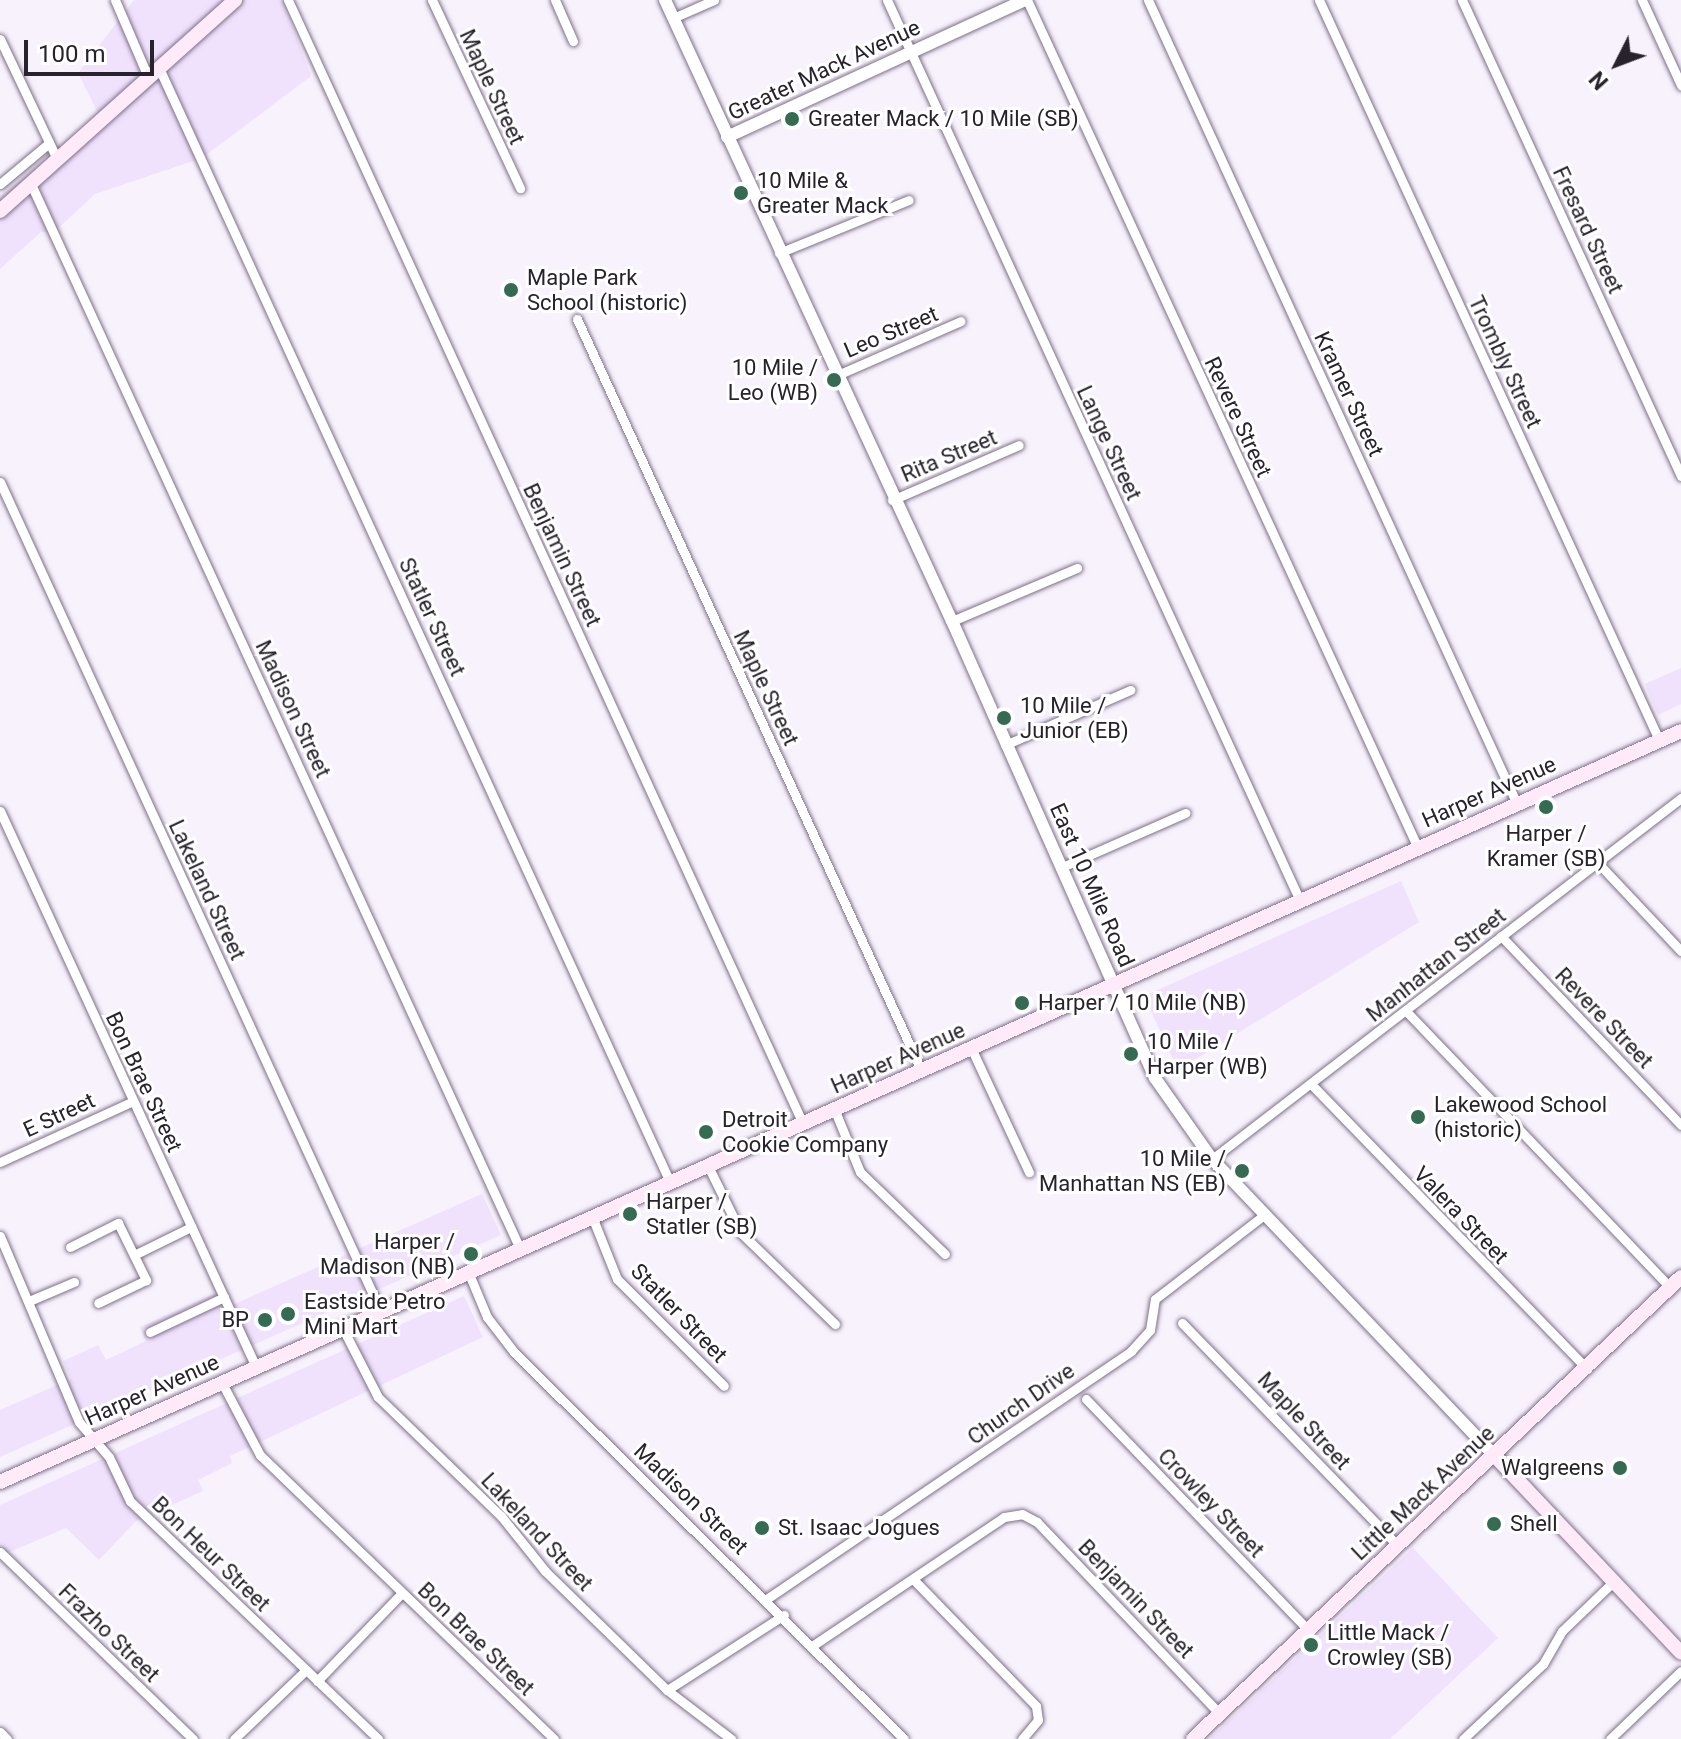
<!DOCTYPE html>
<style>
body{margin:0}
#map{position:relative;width:1681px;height:1739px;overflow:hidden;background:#f8f2fd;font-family:Roboto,sans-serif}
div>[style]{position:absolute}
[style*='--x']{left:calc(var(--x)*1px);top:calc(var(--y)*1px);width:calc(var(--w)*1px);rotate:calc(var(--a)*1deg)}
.built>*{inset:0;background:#f0e1fd}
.roads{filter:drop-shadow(0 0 2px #7d7088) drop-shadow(0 0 2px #7d7088)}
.minor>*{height:9px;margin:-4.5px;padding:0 4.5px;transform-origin:4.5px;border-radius:4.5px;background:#fff}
.tertiary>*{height:12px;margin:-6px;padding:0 6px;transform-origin:6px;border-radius:6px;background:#fff}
.secondary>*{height:14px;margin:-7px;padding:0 7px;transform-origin:7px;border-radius:7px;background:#feeaf8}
.dots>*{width:22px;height:22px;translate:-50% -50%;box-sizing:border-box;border:4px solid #fff;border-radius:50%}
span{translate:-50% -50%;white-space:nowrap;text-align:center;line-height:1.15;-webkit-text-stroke:6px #fff;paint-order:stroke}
.street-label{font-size:22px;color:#28222d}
.poi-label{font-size:22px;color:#28222d}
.left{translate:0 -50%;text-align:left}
.right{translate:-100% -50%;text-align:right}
.north{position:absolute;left:1577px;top:24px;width:80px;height:80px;-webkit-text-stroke:6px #fff;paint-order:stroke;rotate:228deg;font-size:22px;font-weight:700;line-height:32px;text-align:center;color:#28222d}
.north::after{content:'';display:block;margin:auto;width:28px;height:36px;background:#28222d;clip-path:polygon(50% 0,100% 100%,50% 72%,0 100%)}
.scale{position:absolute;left:24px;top:40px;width:130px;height:36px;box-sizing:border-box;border:4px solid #28222d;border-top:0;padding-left:10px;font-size:24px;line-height:28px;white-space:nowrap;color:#28222d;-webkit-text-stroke:6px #fff;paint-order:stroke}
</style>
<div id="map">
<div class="built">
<div style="clip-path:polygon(134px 0,283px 0,311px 76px,202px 158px,95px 194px,54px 232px,41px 232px,0 269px,0 196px,101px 119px,78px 73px)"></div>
<div style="clip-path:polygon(1681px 668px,1681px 704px,1658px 715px,1645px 684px)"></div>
<div style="clip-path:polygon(1401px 881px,1419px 922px,1178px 1070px,1144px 996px)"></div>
<div style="clip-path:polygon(482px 1194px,501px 1235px,0 1457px,0 1410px,71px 1379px,63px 1361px,98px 1345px,106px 1360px,146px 1341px,140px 1327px,213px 1294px,221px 1310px)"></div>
<div style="clip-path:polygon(464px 1296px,483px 1337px,230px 1456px,232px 1463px,198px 1480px,203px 1491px,136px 1521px,99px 1560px,66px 1528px,0 1556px,0 1505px)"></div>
<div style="clip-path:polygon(1413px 1548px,1498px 1638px,1390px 1739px,1209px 1739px)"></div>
</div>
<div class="roads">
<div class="minor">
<div style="--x:115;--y:0;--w:84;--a:66.8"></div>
<div style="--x:288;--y:0;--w:1236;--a:65.38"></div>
<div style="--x:432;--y:0;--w:208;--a:64.9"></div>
<div style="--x:555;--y:0;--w:45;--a:66.3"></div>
<div style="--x:887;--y:0;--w:991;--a:65.37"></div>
<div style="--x:1027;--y:0;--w:934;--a:65.25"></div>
<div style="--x:1148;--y:0;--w:885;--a:65.35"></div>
<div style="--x:1319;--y:0;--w:814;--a:65.32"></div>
<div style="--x:1462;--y:0;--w:524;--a:65.29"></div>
<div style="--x:1642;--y:0;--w:94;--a:65.4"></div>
<div style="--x:673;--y:18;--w:45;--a:-23.7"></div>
<div style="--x:0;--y:39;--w:133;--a:64.6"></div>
<div style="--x:159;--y:68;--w:1226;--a:65.36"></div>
<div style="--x:30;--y:182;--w:1176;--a:65.33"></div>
<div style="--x:0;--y:184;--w:64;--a:-39.9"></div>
<div style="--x:779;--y:253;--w:140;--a:-22.2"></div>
<div style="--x:577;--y:319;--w:828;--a:65.38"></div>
<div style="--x:835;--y:376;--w:137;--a:-23.6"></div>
<div style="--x:0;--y:482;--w:913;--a:65.34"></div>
<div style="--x:892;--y:500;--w:138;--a:-23.4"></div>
<div style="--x:952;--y:621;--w:136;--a:-23"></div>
<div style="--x:1005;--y:745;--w:137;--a:-23.7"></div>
<div style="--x:0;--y:811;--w:612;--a:65.28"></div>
<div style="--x:1598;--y:863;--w:121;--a:46.7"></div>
<div style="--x:1060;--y:868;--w:137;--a:-23.7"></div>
<div style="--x:1501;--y:936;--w:261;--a:46.4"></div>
<div style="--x:1406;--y:1011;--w:382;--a:46.3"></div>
<div style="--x:972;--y:1050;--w:135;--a:65"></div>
<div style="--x:1311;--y:1084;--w:397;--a:45.9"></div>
<div style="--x:835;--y:1111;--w:66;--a:67.7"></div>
<div style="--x:860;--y:1172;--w:118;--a:44"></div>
<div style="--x:1212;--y:1159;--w:592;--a:-37.59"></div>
<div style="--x:0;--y:1162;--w:146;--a:-24.6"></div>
<div style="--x:708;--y:1166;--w:75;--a:63.8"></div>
<div style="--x:741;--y:1233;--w:131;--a:44.1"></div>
<div style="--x:593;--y:1219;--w:65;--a:68.2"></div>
<div style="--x:617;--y:1279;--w:151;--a:45"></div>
<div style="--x:0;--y:1236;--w:202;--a:67"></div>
<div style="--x:79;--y:1422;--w:46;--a:49.4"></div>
<div style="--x:109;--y:1457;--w:49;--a:64.5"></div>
<div style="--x:130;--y:1501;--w:344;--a:43.8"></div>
<div style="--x:70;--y:1247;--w:54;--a:-26.6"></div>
<div style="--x:118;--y:1223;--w:64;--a:63.8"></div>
<div style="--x:146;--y:1280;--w:53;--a:154.4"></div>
<div style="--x:134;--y:1255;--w:64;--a:-26.2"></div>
<div style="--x:469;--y:1274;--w:47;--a:67.3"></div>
<div style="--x:487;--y:1317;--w:44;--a:52.4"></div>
<div style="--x:514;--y:1352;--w:549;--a:44.78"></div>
<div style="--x:29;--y:1301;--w:49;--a:-22.9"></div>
<div style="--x:1182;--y:1323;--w:310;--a:45.9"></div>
<div style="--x:343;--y:1329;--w:76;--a:62.8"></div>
<div style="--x:378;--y:1397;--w:171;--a:44.1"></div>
<div style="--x:501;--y:1516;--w:70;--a:51.3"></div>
<div style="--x:545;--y:1571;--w:170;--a:44.3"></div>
<div style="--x:667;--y:1690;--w:81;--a:37.4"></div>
<div style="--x:150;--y:1332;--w:82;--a:-25.3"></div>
<div style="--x:222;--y:1383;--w:81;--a:62.2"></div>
<div style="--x:260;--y:1455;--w:409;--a:44"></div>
<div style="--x:1086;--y:1399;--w:322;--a:46.1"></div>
<div style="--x:0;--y:1552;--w:269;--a:44.1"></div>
<div style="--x:913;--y:1579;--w:177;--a:45.9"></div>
<div style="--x:1036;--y:1706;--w:14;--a:82"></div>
<div style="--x:1038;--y:1720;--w:25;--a:130"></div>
<div style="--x:768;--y:1598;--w:439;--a:-34.2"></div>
<div style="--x:1131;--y:1351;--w:28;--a:-48"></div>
<div style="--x:1150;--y:1330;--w:31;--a:-81"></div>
<div style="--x:1155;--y:1299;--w:138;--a:-37.6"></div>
<div style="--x:812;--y:1646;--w:231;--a:-33.9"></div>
<div style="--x:1004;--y:1517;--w:18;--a:-9"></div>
<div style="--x:1022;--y:1514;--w:17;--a:28"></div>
<div style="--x:1037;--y:1522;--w:265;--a:46.4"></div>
<div style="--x:317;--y:1681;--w:122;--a:-46"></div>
<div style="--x:667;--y:1690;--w:139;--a:-32.7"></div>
<div style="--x:0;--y:1732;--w:10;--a:45"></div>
<div style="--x:234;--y:1739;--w:100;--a:-43.8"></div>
<div style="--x:1463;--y:1739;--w:110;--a:-43.2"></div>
<div style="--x:1543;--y:1664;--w:38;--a:-60"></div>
<div style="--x:1562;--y:1631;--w:72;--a:-43.9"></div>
<div style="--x:1610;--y:1739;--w:98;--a:-43.8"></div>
</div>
<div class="tertiary">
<div style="--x:665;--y:0;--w:684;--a:65.2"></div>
<div style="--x:952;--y:621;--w:500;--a:66.05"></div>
<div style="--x:1155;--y:1078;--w:99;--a:54.9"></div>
<div style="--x:1212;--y:1159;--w:409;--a:46.4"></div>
<div style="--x:727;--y:137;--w:328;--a:-24.7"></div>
</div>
<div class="secondary">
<div style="--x:0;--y:211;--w:316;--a:-41.9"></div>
<div style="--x:1494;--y:1455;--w:272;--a:46.6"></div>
<div style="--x:0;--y:1482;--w:1841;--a:-24.07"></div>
<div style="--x:1193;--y:1739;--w:672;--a:-43.43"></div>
</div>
</div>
<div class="dots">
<div style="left:792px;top:119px;background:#346b52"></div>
<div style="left:741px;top:193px;background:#346b52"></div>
<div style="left:511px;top:290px;background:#346b52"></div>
<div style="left:834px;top:380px;background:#346b52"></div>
<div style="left:1004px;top:718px;background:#346b52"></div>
<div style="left:1546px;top:807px;background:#346b52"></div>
<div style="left:1022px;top:1003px;background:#346b52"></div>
<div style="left:1131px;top:1054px;background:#346b52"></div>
<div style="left:1418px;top:1117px;background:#346b52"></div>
<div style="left:706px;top:1132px;background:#346b52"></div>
<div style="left:1242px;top:1171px;background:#346b52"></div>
<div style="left:630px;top:1214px;background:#346b52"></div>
<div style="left:471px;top:1254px;background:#346b52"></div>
<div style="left:288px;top:1314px;background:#346b52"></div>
<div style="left:265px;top:1320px;background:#346b52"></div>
<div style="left:1620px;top:1468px;background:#346b52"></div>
<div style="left:1494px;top:1524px;background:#346b52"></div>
<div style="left:762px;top:1528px;background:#346b52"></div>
<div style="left:1311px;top:1645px;background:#346b52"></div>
</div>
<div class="street-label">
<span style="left:824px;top:70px;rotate:-25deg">Greater Mack Avenue</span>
<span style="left:492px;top:87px;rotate:65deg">Maple Street</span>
<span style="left:1588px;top:230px;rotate:65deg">Fresard Street</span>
<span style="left:891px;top:332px;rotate:-23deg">Leo Street</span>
<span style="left:1505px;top:362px;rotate:65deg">Trombly Street</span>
<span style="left:1349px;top:394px;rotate:65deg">Kramer Street</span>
<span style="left:1238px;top:417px;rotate:65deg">Revere Street</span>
<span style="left:1109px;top:443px;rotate:65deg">Lange Street</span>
<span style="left:949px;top:456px;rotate:-23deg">Rita Street</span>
<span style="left:562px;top:555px;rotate:65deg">Benjamin Street</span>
<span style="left:432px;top:617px;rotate:65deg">Statler Street</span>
<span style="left:766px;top:688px;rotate:65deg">Maple Street</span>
<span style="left:293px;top:709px;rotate:65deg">Madison Street</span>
<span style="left:1489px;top:792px;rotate:-24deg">Harper Avenue</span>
<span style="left:1092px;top:885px;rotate:66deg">East 10 Mile Road</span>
<span style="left:207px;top:890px;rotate:65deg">Lakeland Street</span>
<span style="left:1436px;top:965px;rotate:-38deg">Manhattan Street</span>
<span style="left:1604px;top:1018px;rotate:46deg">Revere Street</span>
<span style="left:898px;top:1058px;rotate:-24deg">Harper Avenue</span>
<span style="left:144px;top:1082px;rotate:65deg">Bon Brae Street</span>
<span style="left:59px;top:1115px;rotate:-25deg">E Street</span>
<span style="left:1461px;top:1215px;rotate:46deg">Valera Street</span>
<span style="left:679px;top:1313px;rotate:46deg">Statler Street</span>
<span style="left:152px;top:1390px;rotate:-24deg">Harper Avenue</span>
<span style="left:1021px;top:1404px;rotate:-35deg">Church Drive</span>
<span style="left:1304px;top:1421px;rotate:47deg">Maple Street</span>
<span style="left:1423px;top:1493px;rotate:-43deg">Little Mack Avenue</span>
<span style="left:691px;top:1499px;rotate:44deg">Madison Street</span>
<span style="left:1211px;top:1503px;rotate:46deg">Crowley Street</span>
<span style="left:537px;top:1532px;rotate:47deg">Lakeland Street</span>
<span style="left:211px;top:1554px;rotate:44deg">Bon Heur Street</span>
<span style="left:1136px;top:1599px;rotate:46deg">Benjamin Street</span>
<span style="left:109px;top:1633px;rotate:44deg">Frazho Street</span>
<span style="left:476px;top:1639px;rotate:44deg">Bon Brae Street</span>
</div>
<div class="poi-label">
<span class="left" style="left:808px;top:119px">Greater Mack / 10 Mile (SB)</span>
<span class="left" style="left:757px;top:193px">10 Mile &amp;<br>Greater Mack</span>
<span class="left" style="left:527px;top:290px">Maple Park<br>School (historic)</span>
<span class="right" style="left:818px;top:380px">10 Mile /<br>Leo (WB)</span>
<span class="left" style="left:1020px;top:718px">10 Mile /<br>Junior (EB)</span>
<span style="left:1546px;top:846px">Harper /<br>Kramer (SB)</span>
<span class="left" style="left:1038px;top:1003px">Harper / 10 Mile (NB)</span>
<span class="left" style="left:1147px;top:1054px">10 Mile /<br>Harper (WB)</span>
<span class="left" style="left:1434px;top:1117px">Lakewood School<br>(historic)</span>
<span class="left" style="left:722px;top:1132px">Detroit<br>Cookie Company</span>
<span class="right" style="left:1226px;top:1171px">10 Mile /<br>Manhattan NS (EB)</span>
<span class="left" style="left:646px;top:1214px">Harper /<br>Statler (SB)</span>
<span class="right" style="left:455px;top:1254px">Harper /<br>Madison (NB)</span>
<span class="left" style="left:304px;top:1314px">Eastside Petro<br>Mini Mart</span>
<span class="right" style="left:249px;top:1320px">BP</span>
<span class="right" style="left:1604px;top:1468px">Walgreens</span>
<span class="left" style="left:1510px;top:1524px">Shell</span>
<span class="left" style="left:778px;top:1528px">St. Isaac Jogues</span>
<span class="left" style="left:1327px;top:1645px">Little Mack /<br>Crowley (SB)</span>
</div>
<div class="north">N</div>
<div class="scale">100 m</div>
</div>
